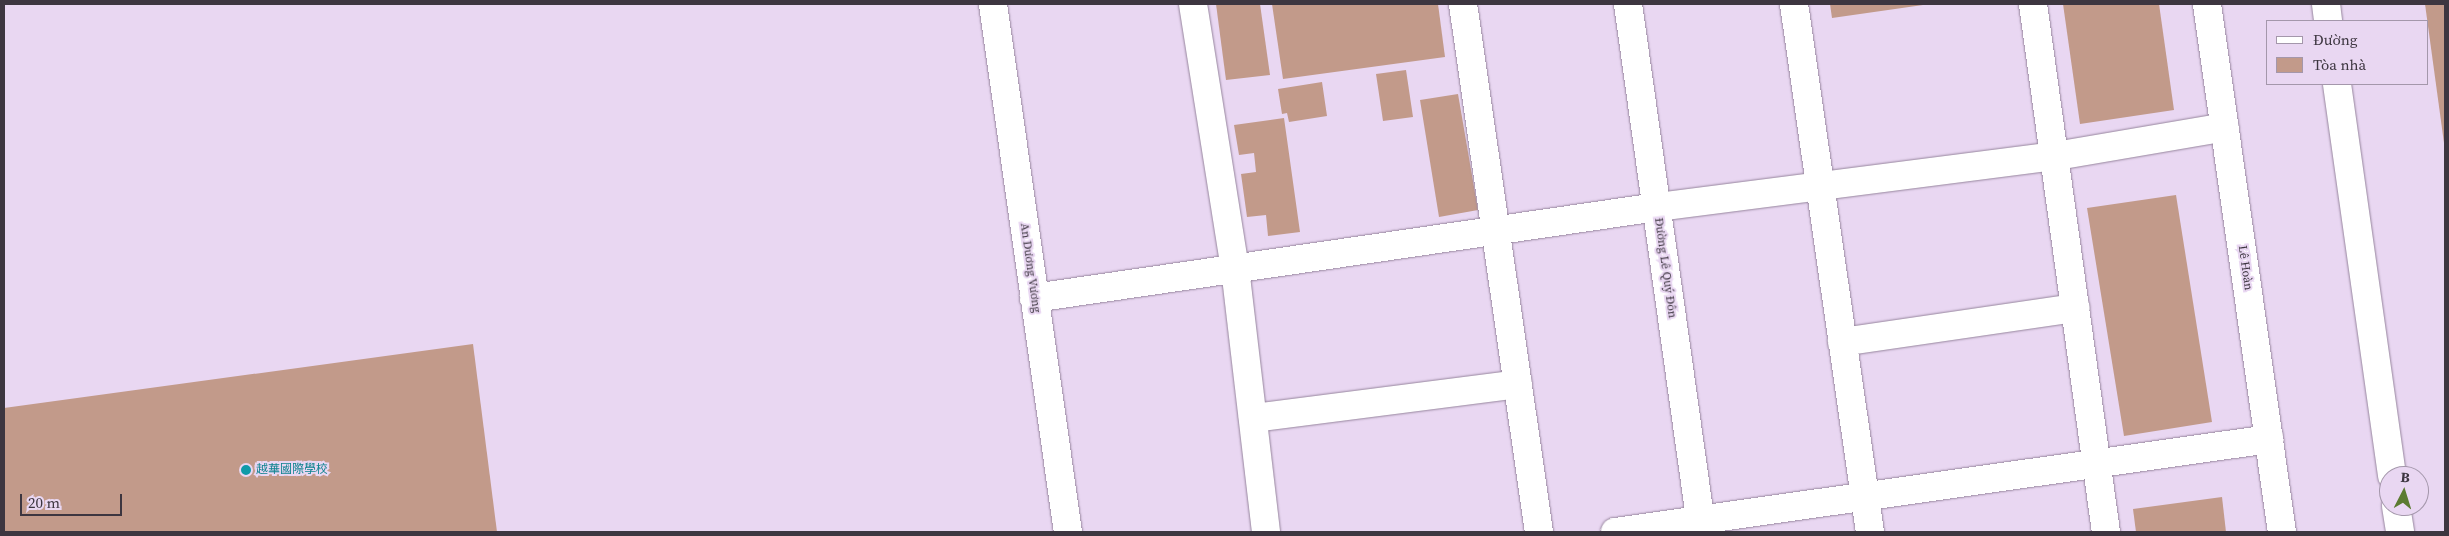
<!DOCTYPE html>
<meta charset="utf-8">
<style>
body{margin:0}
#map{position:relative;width:2449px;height:536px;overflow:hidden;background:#e9d7f2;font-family:"Source Serif 4","Noto Sans SC",serif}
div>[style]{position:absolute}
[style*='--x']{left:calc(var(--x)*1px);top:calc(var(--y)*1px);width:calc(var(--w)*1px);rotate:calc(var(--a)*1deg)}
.building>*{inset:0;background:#c29a8a}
.roads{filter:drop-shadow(0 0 1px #96859d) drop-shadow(0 0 1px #96859d)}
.minor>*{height:28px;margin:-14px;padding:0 14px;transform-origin:14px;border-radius:14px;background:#fff}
.tertiary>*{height:28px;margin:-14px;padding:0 14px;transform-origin:14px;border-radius:14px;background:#fff}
.dots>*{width:14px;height:14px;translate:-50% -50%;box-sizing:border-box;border:2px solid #e9d7f2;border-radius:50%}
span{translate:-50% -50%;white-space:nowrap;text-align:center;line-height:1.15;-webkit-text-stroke:4px #e9d7f2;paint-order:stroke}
.street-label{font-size:12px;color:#3d3640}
.culture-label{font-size:12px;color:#0d838f}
.left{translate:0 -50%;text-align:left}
.frame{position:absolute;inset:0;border:5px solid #3d3640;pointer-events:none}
.legend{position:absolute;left:2266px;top:20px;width:162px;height:65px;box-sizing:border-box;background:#e9d7f2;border:1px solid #a497ab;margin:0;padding:6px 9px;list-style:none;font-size:15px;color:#3d3640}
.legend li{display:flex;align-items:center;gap:10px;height:25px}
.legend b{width:25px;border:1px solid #a497ab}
.north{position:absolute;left:2379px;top:466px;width:50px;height:50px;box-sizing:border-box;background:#e9d7f2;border:1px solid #a497ab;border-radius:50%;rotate:5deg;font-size:14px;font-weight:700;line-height:20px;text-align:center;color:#3d3640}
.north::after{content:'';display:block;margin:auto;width:18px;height:22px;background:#5c7b31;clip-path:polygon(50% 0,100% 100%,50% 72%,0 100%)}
.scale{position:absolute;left:20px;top:494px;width:102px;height:22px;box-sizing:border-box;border:2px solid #3d3640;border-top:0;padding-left:6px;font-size:15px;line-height:18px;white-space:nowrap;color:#3d3640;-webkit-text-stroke:4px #e9d7f2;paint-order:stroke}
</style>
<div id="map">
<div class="building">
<div style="clip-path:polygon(1216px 4px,1260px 4px,1270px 75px,1226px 80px)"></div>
<div style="clip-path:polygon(1272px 4px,1438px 4px,1445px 57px,1283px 79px)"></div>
<div style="clip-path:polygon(1830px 4px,1923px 4px,1923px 5px,1832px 18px)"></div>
<div style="clip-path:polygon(2063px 4px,2159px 4px,2174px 110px,2080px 124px)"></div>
<div style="clip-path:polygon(2425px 4px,2445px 4px,2445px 143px,2444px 143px)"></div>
<div style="clip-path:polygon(1406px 70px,1413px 117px,1383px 121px,1376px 74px)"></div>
<div style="clip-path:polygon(1322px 82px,1327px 116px,1289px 122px,1287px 113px,1282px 114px,1278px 89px)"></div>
<div style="clip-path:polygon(1458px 94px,1478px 210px,1439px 217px,1420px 100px)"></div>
<div style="clip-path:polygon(1284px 118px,1300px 232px,1268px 236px,1266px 215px,1247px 217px,1241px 174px,1256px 172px,1254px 153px,1239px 155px,1234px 125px)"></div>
<div style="clip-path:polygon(2176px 195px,2212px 422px,2124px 436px,2087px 208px)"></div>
<div style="clip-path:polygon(473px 344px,497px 532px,4px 532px,4px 408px)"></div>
<div style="clip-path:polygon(2222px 497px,2226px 532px,2136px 532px,2133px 509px)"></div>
</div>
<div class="roads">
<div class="minor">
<div style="--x:993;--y:4;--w:533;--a:81.92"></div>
<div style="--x:1193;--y:4;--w:267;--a:81"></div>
<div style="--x:1235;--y:268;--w:266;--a:83.3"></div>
<div style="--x:1463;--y:4;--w:533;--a:81.81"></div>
<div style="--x:1628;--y:4;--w:533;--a:82.02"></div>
<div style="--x:1794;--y:4;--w:533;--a:81.81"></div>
<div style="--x:2033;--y:4;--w:533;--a:82.13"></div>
<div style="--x:1034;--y:298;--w:630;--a:-8.31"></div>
<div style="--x:1657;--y:207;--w:402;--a:-7.3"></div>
<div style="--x:2056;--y:156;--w:171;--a:-9.7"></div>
<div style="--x:1842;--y:342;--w:236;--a:-8.3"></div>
<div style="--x:1253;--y:418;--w:267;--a:-7.3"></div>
<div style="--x:1615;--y:532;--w:661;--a:-8.09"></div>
</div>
<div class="tertiary">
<div style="--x:2207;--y:4;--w:533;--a:81.92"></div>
<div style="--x:2326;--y:4;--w:17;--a:83"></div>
<div style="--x:2337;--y:84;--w:396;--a:82"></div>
<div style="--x:2396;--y:506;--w:26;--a:81"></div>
</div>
</div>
<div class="dots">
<div style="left:246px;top:470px;background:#0f9aa8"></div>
</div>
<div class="street-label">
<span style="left:1030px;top:268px;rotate:82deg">An Dương Vương</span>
<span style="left:1665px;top:268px;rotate:82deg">Đường Lê Quý Đôn</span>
<span style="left:2245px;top:268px;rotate:82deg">Lê Hoàn</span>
</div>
<div class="culture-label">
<span class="left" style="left:256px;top:470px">越華國際學校</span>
</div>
<div class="frame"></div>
<ul class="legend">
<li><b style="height:6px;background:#fff"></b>Đường</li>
<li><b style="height:14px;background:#c29a8a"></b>Tòa nhà</li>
</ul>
<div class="north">B</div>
<div class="scale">20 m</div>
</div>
